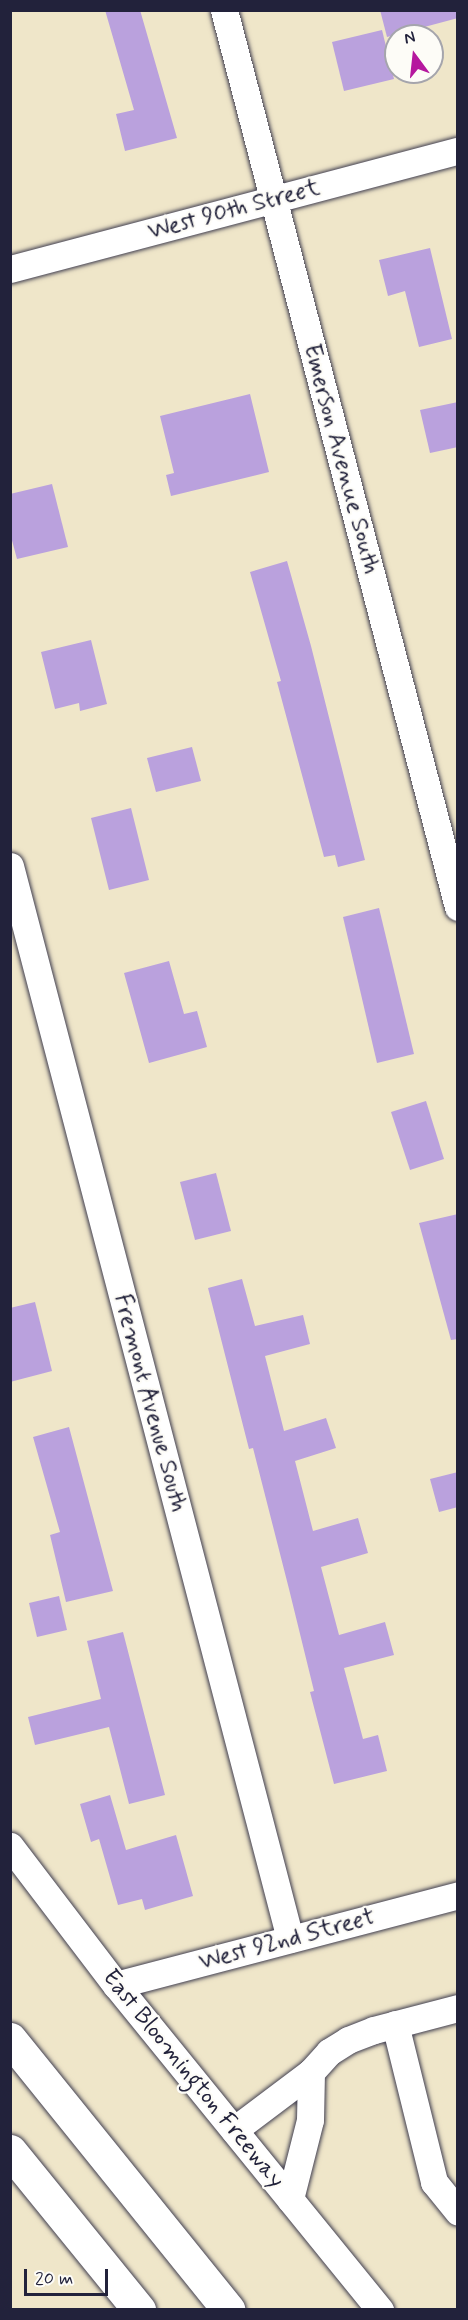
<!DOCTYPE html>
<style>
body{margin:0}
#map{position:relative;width:468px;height:2320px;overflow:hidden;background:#efe6c9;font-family:Mynerve,sans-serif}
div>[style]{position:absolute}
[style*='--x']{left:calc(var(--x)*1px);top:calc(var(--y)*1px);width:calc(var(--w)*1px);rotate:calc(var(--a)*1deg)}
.building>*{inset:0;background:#baa1dd}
.roads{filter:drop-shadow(0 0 2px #413f50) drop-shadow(0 0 2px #413f50)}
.minor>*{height:27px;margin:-13.5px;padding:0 13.5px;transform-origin:13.5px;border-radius:13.5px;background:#fff}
.highway>*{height:33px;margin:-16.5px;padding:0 16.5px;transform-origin:16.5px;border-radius:16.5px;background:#fff}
span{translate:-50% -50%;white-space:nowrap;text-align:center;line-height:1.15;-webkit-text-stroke:4.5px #fdfcf7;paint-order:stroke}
.street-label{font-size:24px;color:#22223b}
.frame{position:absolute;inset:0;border:12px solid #22223b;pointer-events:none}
.north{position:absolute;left:384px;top:24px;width:60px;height:60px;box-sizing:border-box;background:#fdfcf7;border:2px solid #a5a5ac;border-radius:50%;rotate:345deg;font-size:16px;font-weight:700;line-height:24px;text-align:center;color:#22223b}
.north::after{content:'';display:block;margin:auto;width:21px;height:27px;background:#b5179e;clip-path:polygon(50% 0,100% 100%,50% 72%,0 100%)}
.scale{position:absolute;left:24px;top:2269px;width:84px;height:27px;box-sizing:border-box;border:3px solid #22223b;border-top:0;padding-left:8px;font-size:18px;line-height:21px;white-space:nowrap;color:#22223b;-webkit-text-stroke:4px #fdfcf7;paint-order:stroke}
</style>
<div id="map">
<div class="building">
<div style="clip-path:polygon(105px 10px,140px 10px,177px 138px,125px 151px,116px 114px,134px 110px)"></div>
<div style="clip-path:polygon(380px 10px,457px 10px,458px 18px,387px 37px)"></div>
<div style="clip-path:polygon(382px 30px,394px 79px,344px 91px,332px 42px)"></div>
<div style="clip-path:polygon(430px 248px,452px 339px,419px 347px,405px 291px,388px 296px,379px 260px)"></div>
<div style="clip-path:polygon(250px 394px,269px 472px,171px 496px,166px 475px,174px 473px,160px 416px)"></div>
<div style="clip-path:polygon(458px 402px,458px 447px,430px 453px,420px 410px)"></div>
<div style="clip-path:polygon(52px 484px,68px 547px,17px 559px,10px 533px,10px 494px)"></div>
<div style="clip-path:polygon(287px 561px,311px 646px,365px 860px,338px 867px,335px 855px,324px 857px,277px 682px,281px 681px,250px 572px)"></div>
<div style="clip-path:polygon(91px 640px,107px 704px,80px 711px,79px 703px,55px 709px,41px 652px)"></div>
<div style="clip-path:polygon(192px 747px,201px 781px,156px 792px,147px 758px)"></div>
<div style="clip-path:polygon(131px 808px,149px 880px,109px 890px,91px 818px)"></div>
<div style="clip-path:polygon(379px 908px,414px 1054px,377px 1063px,343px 917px)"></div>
<div style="clip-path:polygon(169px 961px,184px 1014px,197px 1011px,207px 1047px,149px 1063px,124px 973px)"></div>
<div style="clip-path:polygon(426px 1101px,444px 1159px,410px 1170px,391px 1112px)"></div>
<div style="clip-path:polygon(216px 1173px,231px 1231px,195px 1240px,180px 1182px)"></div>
<div style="clip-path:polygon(458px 1214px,458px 1339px,451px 1340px,419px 1223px)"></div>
<div style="clip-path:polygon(242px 1279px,255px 1326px,303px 1315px,310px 1344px,265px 1356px,284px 1431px,326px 1418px,336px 1448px,295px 1461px,313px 1531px,358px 1518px,368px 1553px,321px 1567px,339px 1635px,385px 1622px,394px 1655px,344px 1668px,363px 1739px,378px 1735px,387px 1771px,334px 1784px,310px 1692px,314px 1691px,289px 1589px,253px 1448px,249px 1449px,208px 1288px)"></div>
<div style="clip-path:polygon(35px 1302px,52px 1371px,10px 1382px,10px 1308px)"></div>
<div style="clip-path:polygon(69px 1427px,113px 1591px,66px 1602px,50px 1535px,60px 1532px,33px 1437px)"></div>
<div style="clip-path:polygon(458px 1472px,458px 1507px,439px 1512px,430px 1479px)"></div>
<div style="clip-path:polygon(59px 1596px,67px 1630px,37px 1637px,29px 1603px)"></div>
<div style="clip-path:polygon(123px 1632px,165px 1795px,129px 1804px,109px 1727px,35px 1745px,28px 1717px,101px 1699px,87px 1641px)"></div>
<div style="clip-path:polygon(110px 1795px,126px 1850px,176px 1835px,193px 1896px,145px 1910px,142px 1899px,118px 1905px,99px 1839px,91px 1842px,80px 1804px)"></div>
</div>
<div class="roads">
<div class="minor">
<div style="--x:224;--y:10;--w:927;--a:75.38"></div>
<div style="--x:10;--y:269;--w:463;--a:-14.8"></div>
<div style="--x:10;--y:866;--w:1109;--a:75.37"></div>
<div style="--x:10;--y:1846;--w:175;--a:52.7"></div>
<div style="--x:116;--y:1985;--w:419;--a:50.9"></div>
<div style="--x:116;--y:1985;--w:354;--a:-14.7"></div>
<div style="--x:395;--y:2024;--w:163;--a:76.1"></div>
<div style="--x:434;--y:2182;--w:38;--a:51"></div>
<div style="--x:234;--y:2130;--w:96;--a:-37"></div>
<div style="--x:311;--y:2072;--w:27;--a:-48"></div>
<div style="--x:329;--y:2052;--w:22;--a:-32"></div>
<div style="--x:348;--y:2040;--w:28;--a:-21"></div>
<div style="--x:374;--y:2030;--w:87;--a:-14.7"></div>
<div style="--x:290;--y:2199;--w:81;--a:-75.8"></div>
<div style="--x:310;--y:2120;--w:48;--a:-88.8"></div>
</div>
<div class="highway">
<div style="--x:10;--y:2039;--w:348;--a:51.1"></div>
<div style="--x:10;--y:2151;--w:205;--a:50.9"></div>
</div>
</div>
<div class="street-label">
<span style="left:234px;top:210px;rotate:-15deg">West 90th Street</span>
<span style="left:341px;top:459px;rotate:75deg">Emerson Avenue South</span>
<span style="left:150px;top:1403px;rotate:75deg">Fremont Avenue South</span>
<span style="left:287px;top:1940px;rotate:-15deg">West 92nd Street</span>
<span style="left:193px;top:2079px;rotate:51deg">East Bloomington Freeway</span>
</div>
<div class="frame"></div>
<div class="north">N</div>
<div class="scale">20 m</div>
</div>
